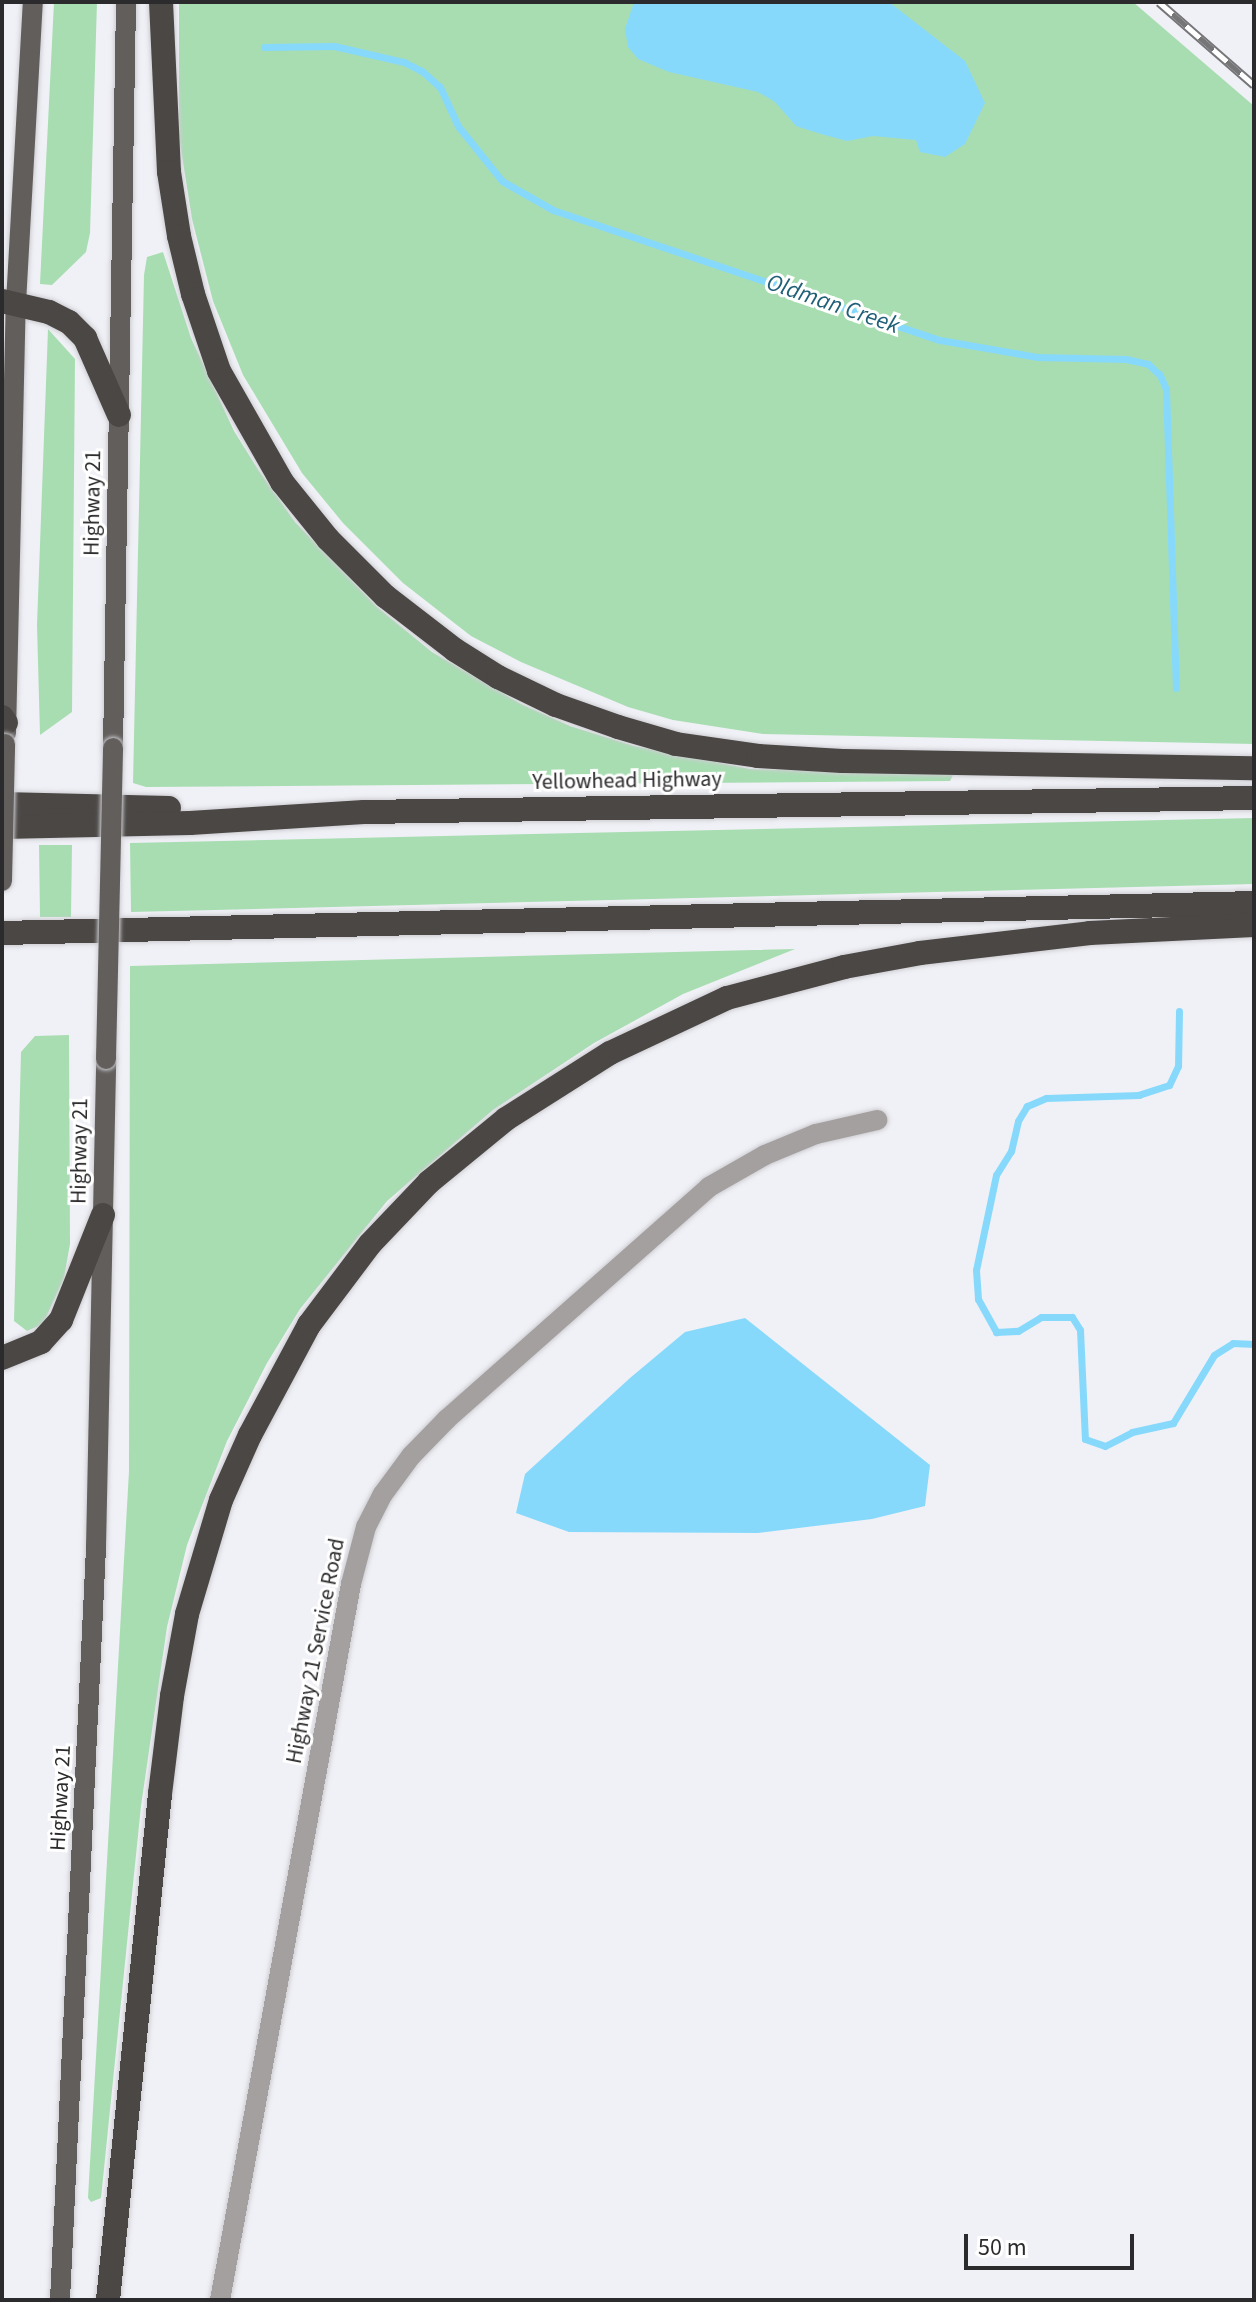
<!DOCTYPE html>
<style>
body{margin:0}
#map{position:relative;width:1256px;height:2302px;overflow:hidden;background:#f0f1f6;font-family:"Source Sans 3",sans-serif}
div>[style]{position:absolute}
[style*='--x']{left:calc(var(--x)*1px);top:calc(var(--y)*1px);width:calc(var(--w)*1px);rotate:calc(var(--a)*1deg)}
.green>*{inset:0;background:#a8ddb2}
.water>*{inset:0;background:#87d9fc}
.stream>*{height:7px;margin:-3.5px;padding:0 3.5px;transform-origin:3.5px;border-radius:3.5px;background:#87d9fc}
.roads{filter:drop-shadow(0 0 2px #cdcdd2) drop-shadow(0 0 2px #cdcdd2)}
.street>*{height:20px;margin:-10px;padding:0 10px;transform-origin:10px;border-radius:10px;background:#a3a09f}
.primary>*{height:20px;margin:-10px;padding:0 10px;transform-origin:10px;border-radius:10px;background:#625e5c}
.highway>*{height:24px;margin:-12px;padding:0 12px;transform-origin:12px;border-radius:12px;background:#4b4745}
.rail>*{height:9px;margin-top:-4.5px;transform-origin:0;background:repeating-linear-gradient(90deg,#fff 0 18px,#767679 0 36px);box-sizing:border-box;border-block:2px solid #767679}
.bridges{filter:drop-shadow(0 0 2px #cdcdd2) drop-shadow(0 0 2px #cdcdd2)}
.primary-bridge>*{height:20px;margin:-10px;padding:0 10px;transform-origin:10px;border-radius:10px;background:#625e5c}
span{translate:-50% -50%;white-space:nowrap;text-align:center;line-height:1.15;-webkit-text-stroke:6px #fff;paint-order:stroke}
.street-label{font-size:22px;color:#2b2b2d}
.water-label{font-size:24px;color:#1f5f77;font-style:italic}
.frame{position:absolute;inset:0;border:4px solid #2b2b2d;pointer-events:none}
.scale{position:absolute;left:964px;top:2234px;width:170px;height:36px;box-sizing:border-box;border:4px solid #2b2b2d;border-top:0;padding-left:10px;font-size:24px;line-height:28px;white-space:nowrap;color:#2b2b2d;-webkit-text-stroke:6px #fff;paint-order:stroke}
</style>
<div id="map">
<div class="green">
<div style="clip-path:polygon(54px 2px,97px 2px,90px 233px,86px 252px,52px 285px,40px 284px)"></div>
<div style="clip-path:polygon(179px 2px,1133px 2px,1254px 106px,1254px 744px,763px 734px,673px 720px,628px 707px,521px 662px,471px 636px,403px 583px,343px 523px,302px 473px,243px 375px,213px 301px,192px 219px,179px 137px)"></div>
<div style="clip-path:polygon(163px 252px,191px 338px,234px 431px,259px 471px,295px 522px,377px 607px,432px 652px,521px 704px,570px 726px,634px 746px,750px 769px,953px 775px,950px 781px,146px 787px,133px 783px,144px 275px,147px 257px)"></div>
<div style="clip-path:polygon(48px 329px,75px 359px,72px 712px,40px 735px,37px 625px)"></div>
<div style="clip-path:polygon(1254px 818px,1254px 884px,131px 912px,130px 843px)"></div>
<div style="clip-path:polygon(39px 845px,72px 845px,71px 917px,40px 917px)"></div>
<div style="clip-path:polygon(795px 949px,683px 994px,594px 1043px,493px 1110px,387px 1201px,300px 1309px,267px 1363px,227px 1441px,203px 1503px,187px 1545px,167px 1627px,141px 1806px,101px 2198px,91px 2202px,88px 2198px,129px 1471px,130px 966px)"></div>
<div style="clip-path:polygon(69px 1035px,70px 1244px,64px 1278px,43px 1324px,27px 1331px,14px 1321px,21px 1052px,35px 1036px)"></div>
</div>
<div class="water">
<div style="clip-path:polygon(634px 2px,889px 2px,965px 61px,985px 103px,965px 144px,945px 157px,920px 152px,916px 140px,873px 136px,847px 141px,821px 134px,796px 126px,775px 102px,758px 92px,669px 72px,638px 59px,628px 47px,625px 29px)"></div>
<div style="clip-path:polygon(745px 1318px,930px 1465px,925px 1506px,872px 1519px,758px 1533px,569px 1532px,516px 1513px,525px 1474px,630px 1378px,685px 1332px)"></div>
</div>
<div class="stream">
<div style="--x:264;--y:47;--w:70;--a:-0.8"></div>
<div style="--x:334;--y:46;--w:72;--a:12.9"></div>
<div style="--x:404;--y:62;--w:20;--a:27"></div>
<div style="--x:422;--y:71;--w:24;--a:42"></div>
<div style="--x:440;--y:87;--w:43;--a:65.2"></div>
<div style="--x:458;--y:126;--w:70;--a:51.3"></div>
<div style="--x:502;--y:181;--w:59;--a:29.6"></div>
<div style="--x:553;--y:210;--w:408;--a:18.6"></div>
<div style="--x:940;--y:340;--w:98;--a:9.9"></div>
<div style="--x:1037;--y:357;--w:89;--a:1.3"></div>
<div style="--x:1126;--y:359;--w:23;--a:13"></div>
<div style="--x:1148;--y:364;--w:16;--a:43"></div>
<div style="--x:1160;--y:375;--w:15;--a:67"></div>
<div style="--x:1166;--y:389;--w:299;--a:88.1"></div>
<div style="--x:1179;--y:1011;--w:55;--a:91"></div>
<div style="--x:1178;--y:1066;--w:21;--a:115"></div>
<div style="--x:1169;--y:1085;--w:32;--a:162"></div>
<div style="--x:1139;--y:1095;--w:93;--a:178.2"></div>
<div style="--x:1046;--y:1098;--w:21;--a:157"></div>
<div style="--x:1027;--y:1106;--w:17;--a:121"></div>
<div style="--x:1018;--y:1121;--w:31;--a:103"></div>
<div style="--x:1011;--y:1151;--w:28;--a:122"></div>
<div style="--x:996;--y:1175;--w:97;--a:101.9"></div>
<div style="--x:976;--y:1270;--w:29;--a:86"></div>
<div style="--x:978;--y:1299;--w:38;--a:61"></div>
<div style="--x:996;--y:1332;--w:22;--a:-3"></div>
<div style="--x:1018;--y:1331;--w:27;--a:-31"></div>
<div style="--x:1041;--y:1317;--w:31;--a:0"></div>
<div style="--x:1072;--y:1317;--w:15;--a:58"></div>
<div style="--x:1080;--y:1330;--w:109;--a:87.4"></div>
<div style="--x:1085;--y:1439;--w:21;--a:19"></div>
<div style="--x:1105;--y:1446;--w:30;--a:-27"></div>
<div style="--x:1132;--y:1432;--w:42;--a:-12.4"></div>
<div style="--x:1173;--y:1423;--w:79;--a:-58.9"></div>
<div style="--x:1214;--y:1355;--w:22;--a:-32"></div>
<div style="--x:1233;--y:1343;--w:21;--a:3"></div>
</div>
<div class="roads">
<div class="street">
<div style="--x:220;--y:2300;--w:728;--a:-79.63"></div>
<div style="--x:351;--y:1584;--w:59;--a:-75.3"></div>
<div style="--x:366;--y:1527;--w:37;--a:-63"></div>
<div style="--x:383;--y:1494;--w:47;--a:-53.6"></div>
<div style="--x:411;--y:1456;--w:52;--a:-45.8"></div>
<div style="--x:447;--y:1419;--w:350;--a:-41.5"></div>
<div style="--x:709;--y:1187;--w:64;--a:-29.7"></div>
<div style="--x:765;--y:1155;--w:55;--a:-22.4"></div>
<div style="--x:816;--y:1134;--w:63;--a:-12.9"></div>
</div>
<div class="primary">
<div style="--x:6;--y:733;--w:430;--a:-88.7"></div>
<div style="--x:16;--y:303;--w:301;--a:-86.8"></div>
<div style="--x:113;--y:748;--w:746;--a:-89"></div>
<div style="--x:60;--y:2300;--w:754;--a:-87.26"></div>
<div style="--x:96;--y:1547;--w:488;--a:-88.8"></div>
</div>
<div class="highway">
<div style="--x:161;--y:2;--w:170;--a:87.3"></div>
<div style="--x:169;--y:172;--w:65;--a:81.1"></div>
<div style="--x:179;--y:236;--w:60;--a:76.4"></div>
<div style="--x:193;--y:294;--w:81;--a:71.3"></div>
<div style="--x:219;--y:371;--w:128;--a:60.4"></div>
<div style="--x:282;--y:482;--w:73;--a:51.1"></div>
<div style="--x:328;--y:539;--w:81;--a:45"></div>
<div style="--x:385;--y:596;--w:88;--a:37.6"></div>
<div style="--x:455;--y:650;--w:51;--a:32.1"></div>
<div style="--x:498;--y:677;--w:64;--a:25.8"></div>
<div style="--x:556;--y:705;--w:66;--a:19.5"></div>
<div style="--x:618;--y:727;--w:60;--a:16.3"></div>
<div style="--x:676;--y:744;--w:83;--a:8.3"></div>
<div style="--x:758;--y:756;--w:84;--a:3.4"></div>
<div style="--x:842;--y:761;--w:412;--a:1"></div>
<div style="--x:2;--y:301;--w:48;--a:13.2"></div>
<div style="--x:49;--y:312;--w:22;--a:27"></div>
<div style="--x:69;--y:322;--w:23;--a:45"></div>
<div style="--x:85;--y:338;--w:84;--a:66.2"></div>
<div style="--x:2;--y:717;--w:7;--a:56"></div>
<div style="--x:2;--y:804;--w:167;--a:1.4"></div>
<div style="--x:2;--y:827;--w:188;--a:-1.2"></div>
<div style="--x:190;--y:823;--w:174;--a:-3.6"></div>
<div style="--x:364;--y:812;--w:890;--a:-0.9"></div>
<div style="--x:2;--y:933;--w:1252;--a:-1.37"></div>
<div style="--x:2;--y:1358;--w:42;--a:-22.3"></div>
<div style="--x:41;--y:1342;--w:30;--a:-48"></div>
<div style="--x:61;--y:1320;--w:113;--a:-68.2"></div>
<div style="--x:108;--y:2300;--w:509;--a:-84.13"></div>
<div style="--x:160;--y:1794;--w:99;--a:-83"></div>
<div style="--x:172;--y:1696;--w:83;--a:-79.6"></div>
<div style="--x:187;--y:1614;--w:119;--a:-73.4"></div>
<div style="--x:221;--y:1500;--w:71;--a:-66"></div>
<div style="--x:250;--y:1435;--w:125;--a:-61.8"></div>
<div style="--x:309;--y:1325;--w:101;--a:-53"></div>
<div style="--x:370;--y:1244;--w:86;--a:-46.4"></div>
<div style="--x:429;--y:1182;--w:99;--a:-39.3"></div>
<div style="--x:506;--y:1119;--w:123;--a:-32.4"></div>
<div style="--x:610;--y:1053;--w:129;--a:-25.2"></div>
<div style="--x:727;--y:998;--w:121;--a:-14.8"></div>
<div style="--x:844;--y:967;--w:77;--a:-10.4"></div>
<div style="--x:920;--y:953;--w:171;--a:-6.7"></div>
<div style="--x:1090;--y:933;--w:164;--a:-2.8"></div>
</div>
</div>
<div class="rail">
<div style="--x:1159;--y:2;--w:126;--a:41.1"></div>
</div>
<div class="bridges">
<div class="primary-bridge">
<div style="--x:2;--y:881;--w:137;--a:-88.7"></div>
<div style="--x:106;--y:1059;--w:311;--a:-88.7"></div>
</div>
</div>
<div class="street-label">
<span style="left:93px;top:503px;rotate:-89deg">Highway 21</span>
<span style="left:627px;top:781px;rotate:-1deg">Yellowhead Highway</span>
<span style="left:80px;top:1151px;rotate:-89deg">Highway 21</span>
<span style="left:316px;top:1651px;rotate:-79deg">Highway 21 Service Road</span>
<span style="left:61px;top:1798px;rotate:-87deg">Highway 21</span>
</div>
<div class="water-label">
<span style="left:833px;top:304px;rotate:19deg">Oldman Creek</span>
</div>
<div class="frame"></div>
<div class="scale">50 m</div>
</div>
